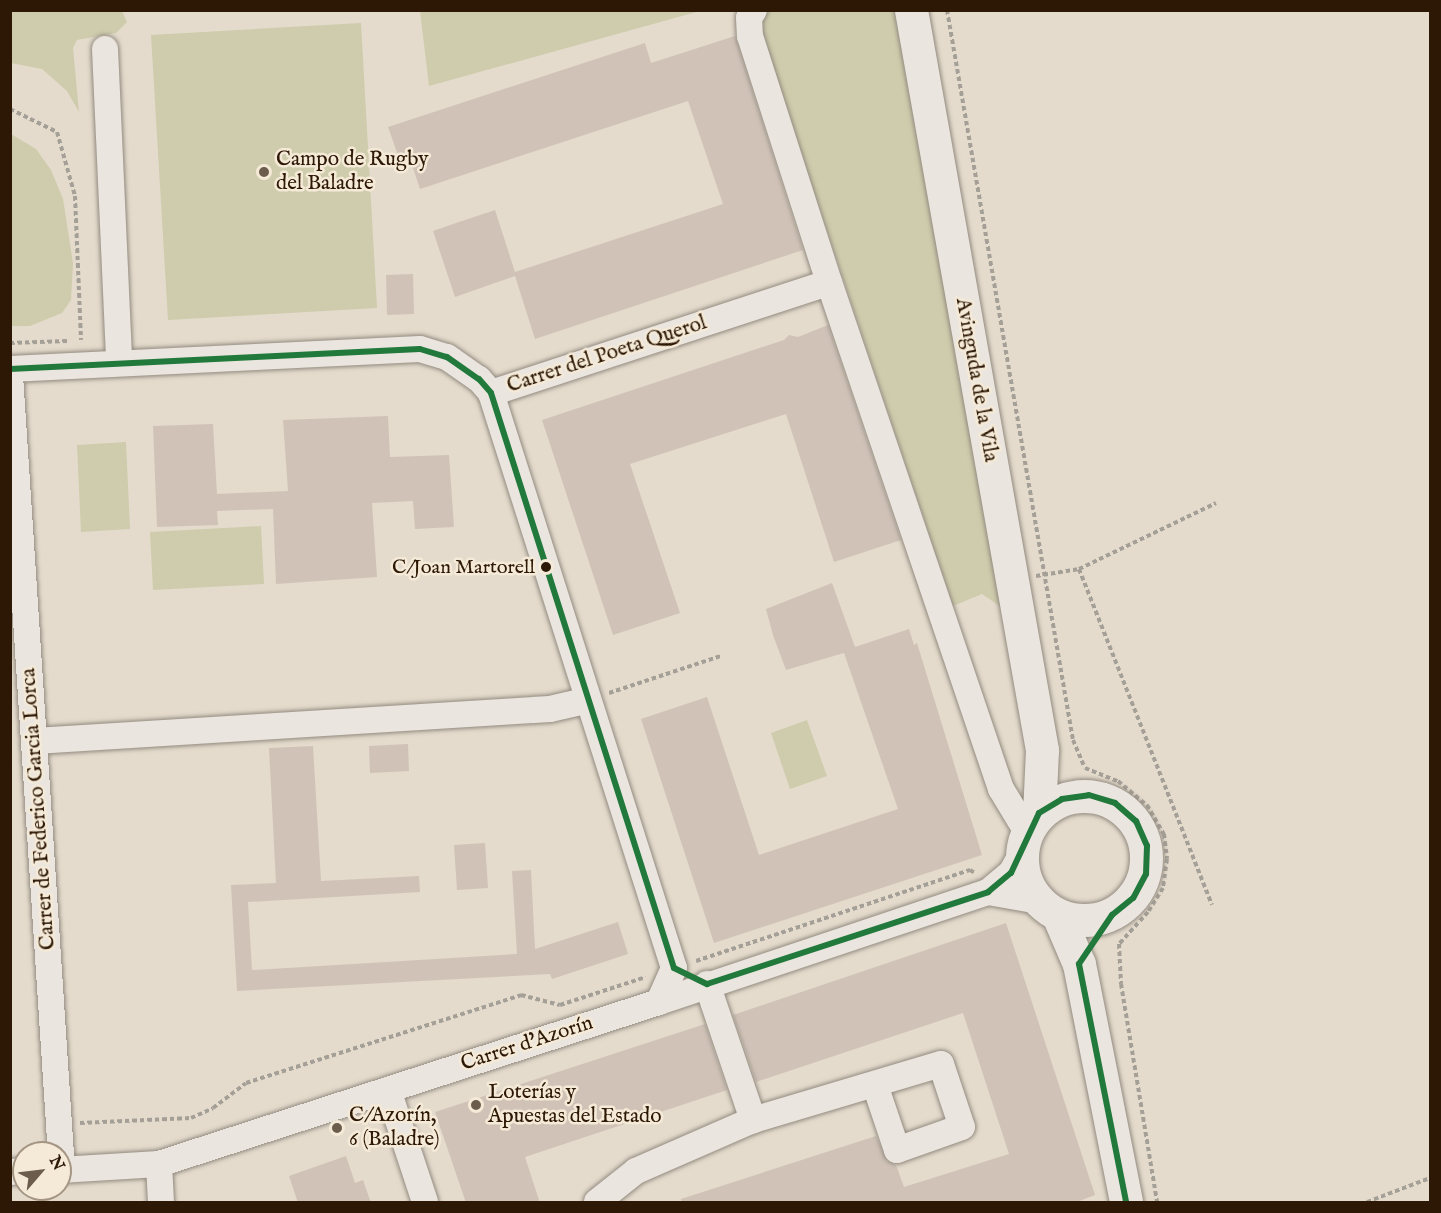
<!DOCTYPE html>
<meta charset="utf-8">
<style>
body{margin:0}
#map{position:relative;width:1441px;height:1213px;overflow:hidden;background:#e4dbcc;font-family:"IM FELL English",serif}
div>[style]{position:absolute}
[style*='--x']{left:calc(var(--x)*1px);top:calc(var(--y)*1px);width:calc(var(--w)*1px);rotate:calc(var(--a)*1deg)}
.green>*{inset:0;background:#ceccac}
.building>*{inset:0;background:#d0c2b7}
.path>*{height:4px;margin-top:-2px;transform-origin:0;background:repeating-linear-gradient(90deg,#a5a097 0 4.5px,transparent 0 7.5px)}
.roads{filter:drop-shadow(0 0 2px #938b80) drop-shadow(0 0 2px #938b80)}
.street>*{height:26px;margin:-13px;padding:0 13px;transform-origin:13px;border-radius:13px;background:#eae5de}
.secondary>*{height:33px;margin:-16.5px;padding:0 16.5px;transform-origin:16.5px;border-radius:16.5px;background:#eae5de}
.secondary>.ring{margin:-16.5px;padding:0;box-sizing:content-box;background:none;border:33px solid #eae5de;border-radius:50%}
.bus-1>*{height:6px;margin:-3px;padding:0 3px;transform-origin:3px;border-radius:3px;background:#21793c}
.dots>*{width:16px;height:16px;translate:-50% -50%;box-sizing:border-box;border:3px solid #f5ead7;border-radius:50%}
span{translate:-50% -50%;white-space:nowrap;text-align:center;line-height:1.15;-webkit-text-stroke:5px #f5ead7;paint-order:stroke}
.bus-label{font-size:20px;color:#2c1805}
.right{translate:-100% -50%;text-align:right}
.poi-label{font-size:21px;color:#2c1805}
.left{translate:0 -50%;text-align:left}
.street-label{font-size:21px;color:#2c1805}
.frame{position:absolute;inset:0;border:12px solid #2c1805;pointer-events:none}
.north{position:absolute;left:12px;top:1141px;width:60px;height:60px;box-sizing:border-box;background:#f5ead7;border:2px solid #a59683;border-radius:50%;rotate:62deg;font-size:16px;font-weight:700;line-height:24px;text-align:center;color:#2c1805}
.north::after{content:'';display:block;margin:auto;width:21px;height:27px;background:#6c5c4b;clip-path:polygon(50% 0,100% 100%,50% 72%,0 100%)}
</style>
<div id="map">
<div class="green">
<div style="clip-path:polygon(10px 11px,122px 11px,127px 22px,116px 33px,77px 40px,73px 48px,79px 112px,67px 91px,42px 69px,11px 63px)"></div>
<div style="clip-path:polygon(420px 11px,420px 10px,700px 11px,429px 86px)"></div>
<div style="clip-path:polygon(769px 11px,895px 11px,1001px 607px,982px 594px,953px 606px,759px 28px,762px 13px)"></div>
<div style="clip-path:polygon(361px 23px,377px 308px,168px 320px,151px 35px)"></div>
<div style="clip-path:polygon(11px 134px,36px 149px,51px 170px,63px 199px,73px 263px,71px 300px,62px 313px,30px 326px,11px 326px)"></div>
<div style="clip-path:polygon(126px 442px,130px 529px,81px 532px,77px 445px)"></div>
<div style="clip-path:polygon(261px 526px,264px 584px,153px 590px,150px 532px)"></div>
<div style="clip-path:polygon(807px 720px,827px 776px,790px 789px,771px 733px)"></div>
</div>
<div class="building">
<div style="clip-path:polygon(735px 36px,803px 250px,535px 339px,515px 276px,455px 297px,433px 231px,459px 222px,495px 210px,515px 272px,723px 204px,688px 101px,420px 189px,409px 156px,399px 158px,388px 127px,645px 43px,651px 63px)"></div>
<div style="clip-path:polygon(413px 274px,414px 314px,387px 315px,386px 275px)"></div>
<div style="clip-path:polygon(828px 325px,901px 540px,834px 562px,786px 414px,630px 464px,680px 613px,613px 635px,542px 420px,784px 340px,789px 335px,798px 337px)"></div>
<div style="clip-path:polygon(388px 416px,390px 457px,449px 455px,454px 527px,415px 529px,413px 501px,372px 503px,377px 577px,276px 584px,273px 509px,217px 511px,218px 525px,157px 527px,153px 426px,213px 424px,217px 494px,288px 491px,283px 420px)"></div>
<div style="clip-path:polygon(832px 583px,855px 647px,909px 629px,914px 645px,917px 643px,982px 855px,714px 943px,641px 719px,707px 697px,759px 855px,898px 809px,844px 653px,786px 670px,773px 635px,766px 609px)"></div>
<div style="clip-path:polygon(408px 744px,409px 771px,370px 773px,369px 746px)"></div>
<div style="clip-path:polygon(313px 746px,321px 881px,419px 876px,420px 892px,248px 902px,252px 970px,517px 954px,512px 871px,531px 870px,535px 949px,618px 922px,628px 954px,552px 979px,550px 974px,237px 991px,231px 885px,276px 883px,269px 748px)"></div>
<div style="clip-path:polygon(485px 843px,488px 888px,457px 890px,454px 845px)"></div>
<div style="clip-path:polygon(1006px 923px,1095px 1195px,1074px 1203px,682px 1203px,681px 1199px,876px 1136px,887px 1161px,896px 1165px,904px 1187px,1009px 1154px,963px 1013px,756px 1082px,733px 1015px)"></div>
<div style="clip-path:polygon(705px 1024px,727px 1090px,525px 1157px,540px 1203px,466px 1203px,435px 1112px)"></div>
<div style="clip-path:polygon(346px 1156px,355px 1183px,363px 1180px,371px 1203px,298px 1203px,289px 1176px)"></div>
</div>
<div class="path">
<div style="--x:947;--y:10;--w:741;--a:80.21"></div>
<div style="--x:1073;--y:740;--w:30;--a:67"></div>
<div style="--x:1085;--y:768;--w:35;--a:22"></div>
<div style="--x:1118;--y:781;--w:38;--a:40"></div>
<div style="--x:1147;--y:805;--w:34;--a:60"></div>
<div style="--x:1164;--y:834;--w:25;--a:83"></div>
<div style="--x:1167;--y:859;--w:29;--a:98"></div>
<div style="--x:1163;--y:888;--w:28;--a:122"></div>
<div style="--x:1148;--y:912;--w:43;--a:132.2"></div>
<div style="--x:1119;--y:944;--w:40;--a:87.1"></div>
<div style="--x:1121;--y:984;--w:221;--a:80.6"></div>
<div style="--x:10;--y:109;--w:52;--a:26.1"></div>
<div style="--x:57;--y:132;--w:66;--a:74.3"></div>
<div style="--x:75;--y:196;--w:144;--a:87.6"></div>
<div style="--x:10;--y:343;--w:57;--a:-2"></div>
<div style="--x:1079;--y:569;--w:361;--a:68.4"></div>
<div style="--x:1036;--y:576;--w:44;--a:-9.2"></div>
<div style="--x:1079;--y:569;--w:152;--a:-25.7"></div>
<div style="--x:609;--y:693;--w:118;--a:-18.3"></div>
<div style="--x:696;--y:961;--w:289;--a:-18.4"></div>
<div style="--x:970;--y:870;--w:6;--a:31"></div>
<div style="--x:80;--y:1123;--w:111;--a:-2.6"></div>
<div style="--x:191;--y:1118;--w:24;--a:-24"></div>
<div style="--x:213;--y:1108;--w:41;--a:-37.1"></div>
<div style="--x:246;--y:1083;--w:289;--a:-17.7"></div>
<div style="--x:521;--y:995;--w:40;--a:14.4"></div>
<div style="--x:560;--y:1005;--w:90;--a:-18"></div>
<div style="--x:1367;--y:1202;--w:67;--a:-20.9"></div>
</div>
<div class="roads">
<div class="street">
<div style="--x:754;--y:10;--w:9;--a:122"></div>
<div style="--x:749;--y:18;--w:18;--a:87"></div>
<div style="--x:750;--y:36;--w:258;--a:72.2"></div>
<div style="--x:829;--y:282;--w:535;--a:71.26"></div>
<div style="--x:1001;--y:789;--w:50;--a:58.8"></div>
<div style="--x:105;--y:49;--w:314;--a:87.4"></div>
<div style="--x:10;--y:369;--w:410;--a:-2.8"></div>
<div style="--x:420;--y:349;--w:28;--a:17"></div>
<div style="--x:447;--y:357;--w:39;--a:35"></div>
<div style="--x:479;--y:379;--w:18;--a:49"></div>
<div style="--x:491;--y:393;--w:603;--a:72.35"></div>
<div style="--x:674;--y:968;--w:37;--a:114"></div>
<div style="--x:10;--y:375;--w:797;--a:86.26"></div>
<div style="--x:491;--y:393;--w:344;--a:-18.1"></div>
<div style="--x:35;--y:741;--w:516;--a:-3.56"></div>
<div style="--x:550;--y:709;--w:39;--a:-13"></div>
<div style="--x:988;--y:892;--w:52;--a:10"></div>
<div style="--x:707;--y:984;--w:144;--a:71.3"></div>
<div style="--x:388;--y:1090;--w:118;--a:71.7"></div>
<div style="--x:159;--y:1164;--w:38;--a:87"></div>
<div style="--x:60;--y:1170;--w:99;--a:-3.5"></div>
<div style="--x:159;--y:1164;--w:526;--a:-17.95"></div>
<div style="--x:659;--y:1002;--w:347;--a:-18.5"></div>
<div style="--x:988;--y:892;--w:30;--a:-40"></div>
<div style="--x:1011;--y:873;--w:23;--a:-61"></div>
<div style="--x:10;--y:1172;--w:14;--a:-4"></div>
<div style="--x:597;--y:1202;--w:50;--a:-38.5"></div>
<div style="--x:636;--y:1171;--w:128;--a:-23.6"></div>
<div style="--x:753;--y:1120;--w:196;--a:-16.6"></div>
<div style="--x:941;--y:1064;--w:66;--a:71.6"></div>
<div style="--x:962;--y:1127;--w:69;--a:160.5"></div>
<div style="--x:897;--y:1150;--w:69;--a:-108.7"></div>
</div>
<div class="secondary">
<div style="--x:911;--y:10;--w:752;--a:79.96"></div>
<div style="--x:1042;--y:750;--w:63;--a:92.7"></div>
<div class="ring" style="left:1022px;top:796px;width:91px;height:91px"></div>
<div style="--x:1058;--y:915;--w:53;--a:66.8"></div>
<div style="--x:1079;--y:964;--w:243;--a:78.8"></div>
</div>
</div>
<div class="bus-1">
<div style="--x:10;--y:369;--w:410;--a:-2.8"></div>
<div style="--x:420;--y:349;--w:28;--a:17"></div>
<div style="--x:447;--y:357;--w:39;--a:35"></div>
<div style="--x:479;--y:379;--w:18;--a:49"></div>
<div style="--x:491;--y:393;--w:603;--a:72.35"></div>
<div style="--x:674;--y:968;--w:37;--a:26"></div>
<div style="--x:707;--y:984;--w:296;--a:-18.1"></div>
<div style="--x:988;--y:892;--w:30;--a:-40"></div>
<div style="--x:1011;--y:873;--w:66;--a:-65"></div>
<div style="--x:1039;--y:813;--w:27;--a:-31"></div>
<div style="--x:1062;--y:799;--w:27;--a:-8"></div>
<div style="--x:1089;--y:795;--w:27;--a:17"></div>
<div style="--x:1115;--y:803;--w:28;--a:41"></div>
<div style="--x:1136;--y:821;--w:27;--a:66"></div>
<div style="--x:1147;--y:846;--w:28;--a:92"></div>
<div style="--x:1146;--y:874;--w:27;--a:118"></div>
<div style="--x:1133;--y:898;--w:27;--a:141"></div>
<div style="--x:1112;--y:915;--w:59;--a:124"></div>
<div style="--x:1079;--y:964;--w:243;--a:78.8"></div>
</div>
<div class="dots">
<div style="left:264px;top:172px;background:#6c5c4b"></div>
<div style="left:546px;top:567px;background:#2c1805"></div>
<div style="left:476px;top:1105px;background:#6c5c4b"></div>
<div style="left:337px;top:1128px;background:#6c5c4b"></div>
</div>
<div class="bus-label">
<span class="right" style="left:535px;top:567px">C/Joan Martorell</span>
</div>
<div class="poi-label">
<span class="left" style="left:276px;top:172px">Campo de Rugby<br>del Baladre</span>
<span class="left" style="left:488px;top:1105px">Loterías y<br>Apuestas del Estado</span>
<span class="left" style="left:349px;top:1128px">C/Azorín,<br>6 (Baladre)</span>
</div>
<div class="street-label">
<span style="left:607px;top:355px;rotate:-18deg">Carrer del Poeta Querol</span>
<span style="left:976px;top:380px;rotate:80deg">Avinguda de la Vila</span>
<span style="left:39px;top:809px;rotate:-94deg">Carrer de Federico Garcia Lorca</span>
<span style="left:527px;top:1044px;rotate:-18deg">Carrer d'Azorín</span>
</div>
<div class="frame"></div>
<div class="north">N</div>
</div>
